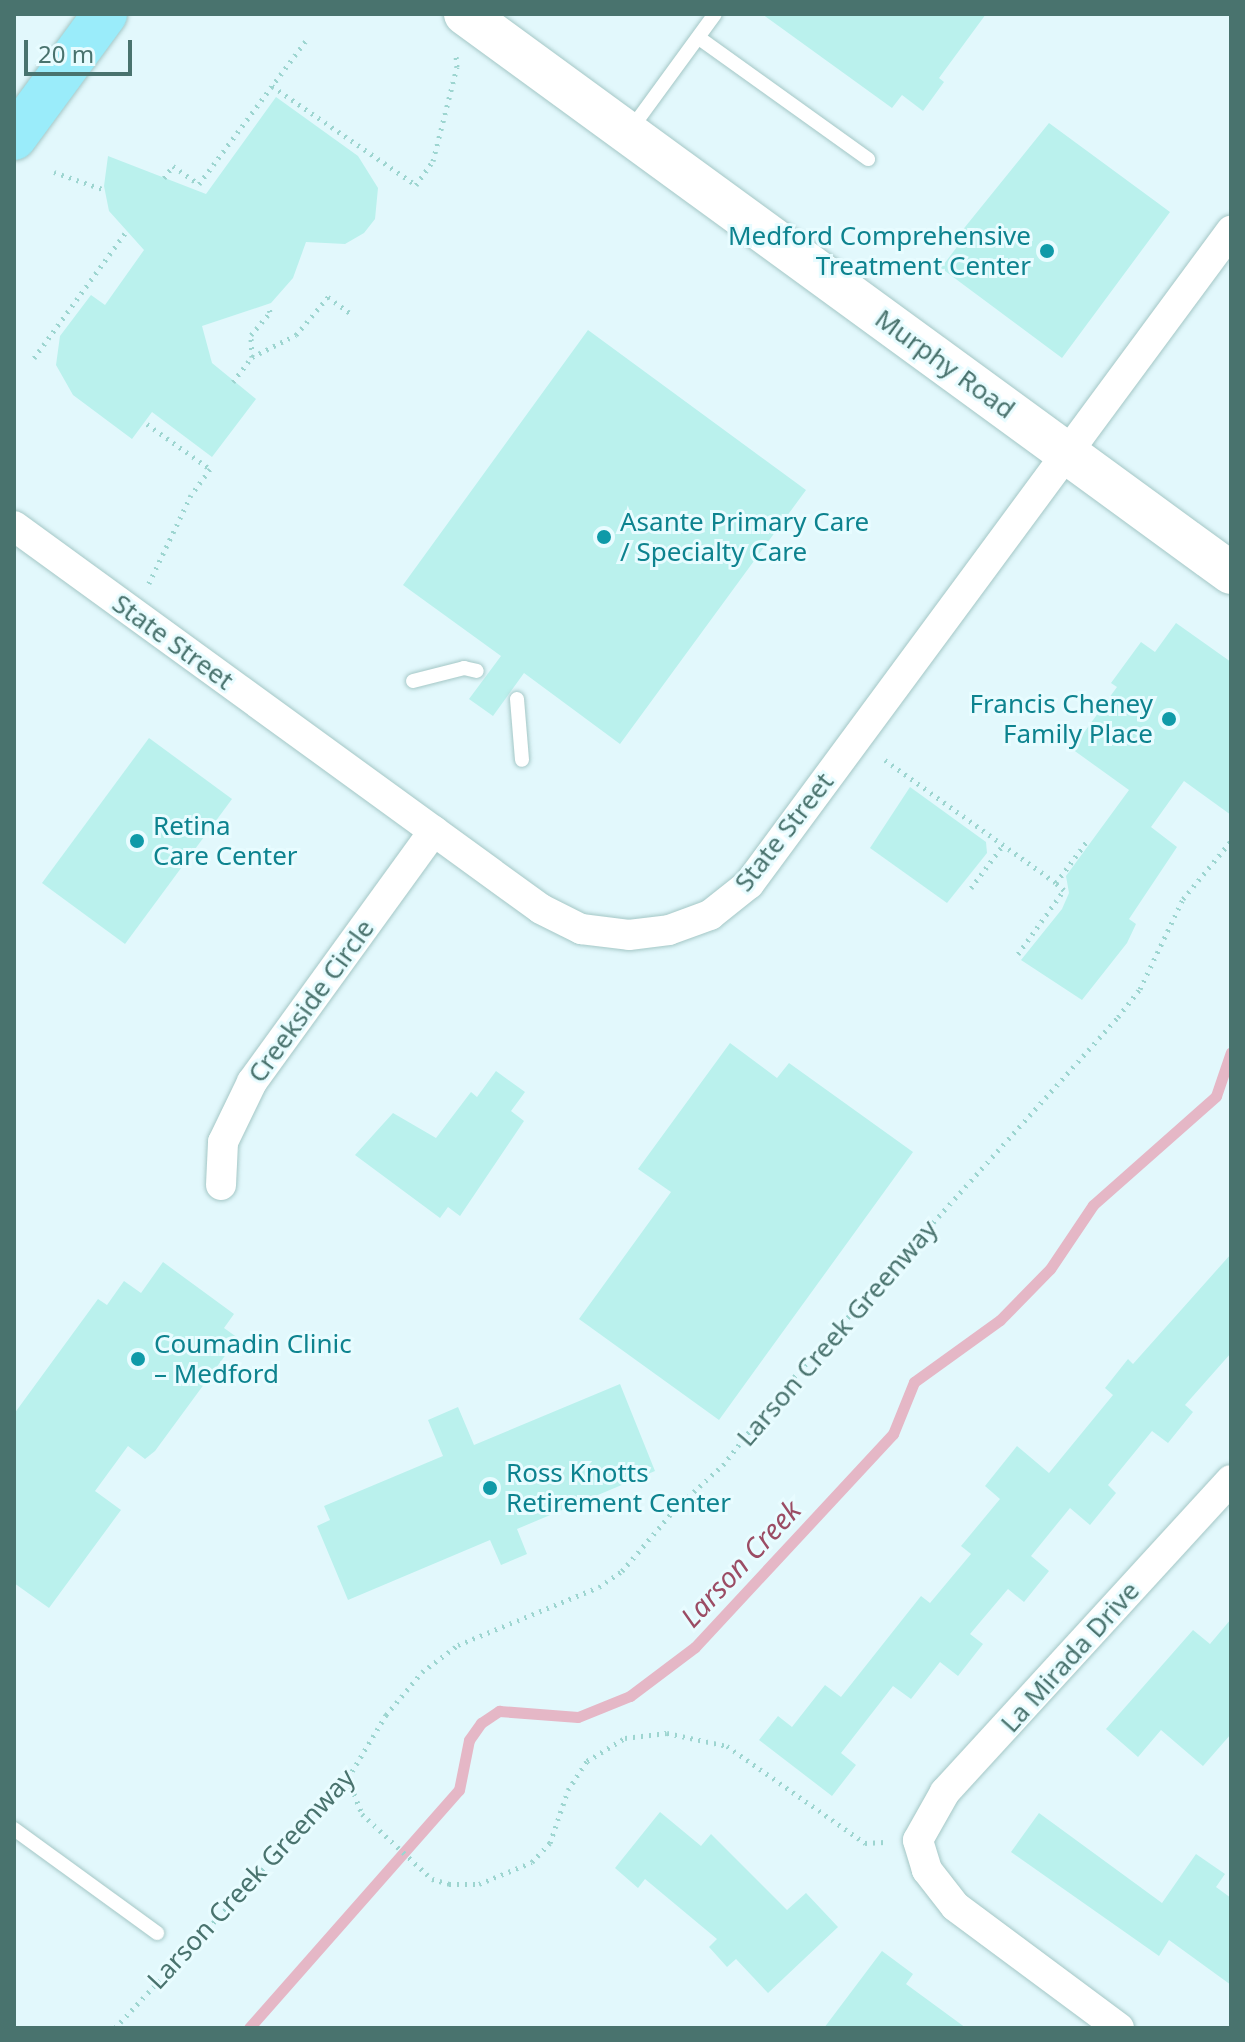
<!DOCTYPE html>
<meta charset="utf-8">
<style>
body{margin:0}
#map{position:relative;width:1245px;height:2042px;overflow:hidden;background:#e2f8fc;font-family:"Noto Sans",sans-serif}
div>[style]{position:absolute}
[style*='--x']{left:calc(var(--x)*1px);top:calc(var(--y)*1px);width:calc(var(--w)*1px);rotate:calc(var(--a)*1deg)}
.stream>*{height:11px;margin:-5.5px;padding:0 5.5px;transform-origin:5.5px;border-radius:5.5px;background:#e5b7c6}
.building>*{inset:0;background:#baf1ed}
.path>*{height:5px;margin-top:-2.5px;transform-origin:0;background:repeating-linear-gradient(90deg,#9dd5d0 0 2px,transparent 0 8px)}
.roads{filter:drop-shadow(0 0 2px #a4c7c6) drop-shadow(0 0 2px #a4c7c6)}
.lane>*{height:14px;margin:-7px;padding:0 7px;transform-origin:7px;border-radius:7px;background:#fff}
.street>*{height:30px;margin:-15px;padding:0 15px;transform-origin:15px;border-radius:15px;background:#fff}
.secondary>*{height:42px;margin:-21px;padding:0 21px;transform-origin:21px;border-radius:21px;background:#fff}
.primary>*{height:44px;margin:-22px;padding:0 22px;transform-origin:22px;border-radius:22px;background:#9aecfa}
.dots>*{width:22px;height:22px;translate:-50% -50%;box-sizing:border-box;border:4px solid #e8fcff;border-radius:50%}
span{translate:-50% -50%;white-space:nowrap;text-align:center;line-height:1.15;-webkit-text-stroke:6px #e8fcff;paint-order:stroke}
.culture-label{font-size:26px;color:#0d838f}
.right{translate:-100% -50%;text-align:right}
.left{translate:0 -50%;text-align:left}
.street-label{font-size:26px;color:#49736e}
.water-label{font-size:28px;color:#9b4c64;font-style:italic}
.frame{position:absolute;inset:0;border:16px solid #49736e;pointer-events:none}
.scale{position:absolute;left:24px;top:40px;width:108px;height:36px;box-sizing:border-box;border:4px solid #49736e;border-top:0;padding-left:10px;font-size:24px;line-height:28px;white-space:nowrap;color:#49736e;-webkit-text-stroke:6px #e8fcff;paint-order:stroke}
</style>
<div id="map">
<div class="stream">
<div style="--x:249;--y:2028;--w:317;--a:-48.6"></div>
<div style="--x:459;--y:1790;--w:51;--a:-78.7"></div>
<div style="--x:469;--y:1740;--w:21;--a:-55"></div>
<div style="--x:481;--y:1723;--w:22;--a:-34"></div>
<div style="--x:499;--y:1711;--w:79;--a:4.3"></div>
<div style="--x:578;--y:1717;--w:56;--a:-22"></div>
<div style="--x:630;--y:1696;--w:81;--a:-37"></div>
<div style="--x:695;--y:1647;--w:291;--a:-47.1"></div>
<div style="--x:893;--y:1434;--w:56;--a:-68"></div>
<div style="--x:914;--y:1382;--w:106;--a:-35.8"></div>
<div style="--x:1000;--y:1320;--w:71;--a:-45.6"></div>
<div style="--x:1050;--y:1269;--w:77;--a:-56.1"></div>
<div style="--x:1093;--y:1205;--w:164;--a:-41.5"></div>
<div style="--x:1216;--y:1096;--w:46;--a:-71.2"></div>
</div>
<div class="building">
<div style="clip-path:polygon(762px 14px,986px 14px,939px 78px,944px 82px,923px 111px,902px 95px,892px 108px)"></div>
<div style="clip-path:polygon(276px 97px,358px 156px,378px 188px,375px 219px,364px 233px,345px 244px,306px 242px,293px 278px,271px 303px,202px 326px,212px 363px,256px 399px,212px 457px,152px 412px,132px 439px,73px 395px,56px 365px,60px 336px,91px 295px,105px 305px,144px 250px,109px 211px,104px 186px,108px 156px,206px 194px)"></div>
<div style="clip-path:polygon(1049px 123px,1170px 212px,1062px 358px,941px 268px,966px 235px,961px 232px)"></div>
<div style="clip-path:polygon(588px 330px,806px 490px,620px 744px,524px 673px,493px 716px,469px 699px,501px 656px,403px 585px)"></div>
<div style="clip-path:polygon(1176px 623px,1231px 662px,1231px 815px,1184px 781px,1151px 827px,1177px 847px,1129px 919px,1136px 924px,1127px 943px,1082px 1000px,1021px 960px,1062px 909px,1069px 893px,1066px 876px,1129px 790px,1072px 749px,1117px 687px,1111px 683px,1141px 642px,1155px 652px)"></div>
<div style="clip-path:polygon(149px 738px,232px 799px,125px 944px,42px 883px)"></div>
<div style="clip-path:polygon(910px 787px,986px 842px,987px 853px,947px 903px,870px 848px)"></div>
<div style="clip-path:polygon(730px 1043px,777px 1078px,789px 1063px,913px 1152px,719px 1420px,579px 1319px,671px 1192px,638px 1169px)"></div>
<div style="clip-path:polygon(496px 1071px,525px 1092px,511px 1111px,524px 1121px,460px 1216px,448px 1207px,440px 1218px,355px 1155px,393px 1113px,436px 1138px,471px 1092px,477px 1097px)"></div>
<div style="clip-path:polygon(1231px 1254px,1231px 1353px,1185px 1405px,1193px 1412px,1168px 1443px,1152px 1431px,1108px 1485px,1116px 1493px,1090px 1525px,1070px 1508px,1031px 1556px,1049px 1571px,1024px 1602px,1008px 1589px,970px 1634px,983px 1644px,958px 1676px,940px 1662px,911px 1699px,893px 1686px,841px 1753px,856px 1765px,832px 1796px,759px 1740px,778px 1716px,792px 1727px,825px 1685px,841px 1697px,921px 1596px,930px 1603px,971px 1554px,961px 1546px,1000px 1499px,985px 1486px,1017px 1446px,1049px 1473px,1113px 1395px,1105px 1388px,1128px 1359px,1133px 1364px)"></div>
<div style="clip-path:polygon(163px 1262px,234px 1314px,224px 1328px,238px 1338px,155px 1451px,145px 1459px,128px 1446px,95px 1491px,121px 1510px,49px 1608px,14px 1583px,14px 1414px,98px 1299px,107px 1305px,124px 1281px,141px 1293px)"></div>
<div style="clip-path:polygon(620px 1384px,655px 1471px,517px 1529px,527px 1554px,501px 1565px,490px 1540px,348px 1600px,317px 1526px,330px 1520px,324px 1506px,443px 1456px,428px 1420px,458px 1407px,474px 1445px)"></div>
<div style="clip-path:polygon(1231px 1619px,1231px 1734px,1203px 1766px,1161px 1730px,1138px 1757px,1106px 1729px,1193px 1630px,1210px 1644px)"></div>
<div style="clip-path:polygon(660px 1812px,701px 1846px,711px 1834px,787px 1910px,806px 1893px,838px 1927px,768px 1993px,736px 1959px,727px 1967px,709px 1947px,717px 1939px,645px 1879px,638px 1888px,615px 1868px)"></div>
<div style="clip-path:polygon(1039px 1813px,1162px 1903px,1196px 1854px,1225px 1874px,1216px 1887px,1231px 1898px,1231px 1985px,1169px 1940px,1159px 1956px,1011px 1852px)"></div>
<div style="clip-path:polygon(882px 1951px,913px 1974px,906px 1984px,966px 2028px,824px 2028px)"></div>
</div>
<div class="path">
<div style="--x:272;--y:86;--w:175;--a:34.5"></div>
<div style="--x:416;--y:185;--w:29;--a:-55"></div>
<div style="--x:433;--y:161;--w:97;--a:-75.7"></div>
<div style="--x:457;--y:67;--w:12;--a:-95"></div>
<div style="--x:54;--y:172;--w:54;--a:19.4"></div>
<div style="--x:164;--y:178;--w:15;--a:-53"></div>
<div style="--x:173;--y:166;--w:32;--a:35"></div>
<div style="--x:199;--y:184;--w:181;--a:-53.3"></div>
<div style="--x:252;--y:357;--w:22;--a:-93"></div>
<div style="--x:251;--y:335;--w:30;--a:-50"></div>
<div style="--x:270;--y:312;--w:7;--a:-106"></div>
<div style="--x:34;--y:358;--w:155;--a:-53.9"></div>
<div style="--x:233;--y:382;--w:31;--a:-53"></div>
<div style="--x:252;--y:357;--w:49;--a:-26.6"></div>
<div style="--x:296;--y:335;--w:50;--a:-49.9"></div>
<div style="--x:328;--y:297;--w:31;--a:36"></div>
<div style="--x:147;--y:424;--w:77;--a:35.5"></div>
<div style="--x:210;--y:469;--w:32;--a:126"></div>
<div style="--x:191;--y:495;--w:98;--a:115.5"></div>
<div style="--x:885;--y:760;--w:211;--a:35.7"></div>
<div style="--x:971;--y:888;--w:54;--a:-53.3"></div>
<div style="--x:1018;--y:954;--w:79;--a:-54.3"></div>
<div style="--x:1064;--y:890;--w:11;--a:-139"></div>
<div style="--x:1056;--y:883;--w:52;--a:-53.6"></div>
<div style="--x:348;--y:1779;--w:38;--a:68"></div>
<div style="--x:362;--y:1814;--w:96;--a:42.9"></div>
<div style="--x:432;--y:1879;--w:18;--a:16"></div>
<div style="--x:449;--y:1884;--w:30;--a:0"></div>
<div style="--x:479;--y:1884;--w:57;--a:-22.5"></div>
<div style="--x:532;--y:1862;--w:26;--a:-47"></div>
<div style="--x:550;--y:1843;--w:56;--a:-71.2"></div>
<div style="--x:568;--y:1790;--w:35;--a:-57"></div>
<div style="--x:587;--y:1761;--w:44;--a:-31.2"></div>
<div style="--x:625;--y:1738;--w:42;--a:-6.8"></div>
<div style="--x:667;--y:1733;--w:61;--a:12.2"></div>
<div style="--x:727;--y:1746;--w:169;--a:35.1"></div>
<div style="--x:865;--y:1843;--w:20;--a:-3"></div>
<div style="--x:115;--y:2028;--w:342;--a:-47"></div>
<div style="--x:348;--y:1778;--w:74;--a:-58.9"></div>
<div style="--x:386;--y:1715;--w:56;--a:-50.1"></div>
<div style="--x:422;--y:1672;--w:45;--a:-36.9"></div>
<div style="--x:458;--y:1645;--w:152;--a:-22.4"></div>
<div style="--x:599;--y:1587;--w:28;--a:-35"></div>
<div style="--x:622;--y:1571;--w:83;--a:-49.4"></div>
<div style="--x:676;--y:1508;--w:64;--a:-42.5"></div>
<div style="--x:723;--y:1465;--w:89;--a:-51.8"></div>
<div style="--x:778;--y:1395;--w:508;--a:-48.03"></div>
<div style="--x:1118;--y:1017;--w:36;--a:-52"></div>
<div style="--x:1140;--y:989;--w:100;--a:-64.5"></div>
<div style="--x:1183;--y:899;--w:75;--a:-50.4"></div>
</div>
<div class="roads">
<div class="lane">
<div style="--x:699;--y:38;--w:208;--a:35.6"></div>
<div style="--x:631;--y:129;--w:142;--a:-53.9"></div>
<div style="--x:413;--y:681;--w:53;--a:-14.3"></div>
<div style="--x:464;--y:668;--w:13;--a:13"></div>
<div style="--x:517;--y:699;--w:61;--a:85.3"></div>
<div style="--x:14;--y:1829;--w:177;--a:36"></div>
</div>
<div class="street">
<div style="--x:14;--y:526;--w:651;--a:36.01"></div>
<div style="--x:541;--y:909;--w:45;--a:26.6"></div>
<div style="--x:581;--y:929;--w:48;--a:7.1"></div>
<div style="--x:629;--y:935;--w:40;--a:-7.1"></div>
<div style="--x:669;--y:930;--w:44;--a:-20.1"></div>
<div style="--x:710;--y:915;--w:50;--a:-38.5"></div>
<div style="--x:749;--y:884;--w:812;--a:-53.57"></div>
<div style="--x:221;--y:1185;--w:43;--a:-87.3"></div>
<div style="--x:223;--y:1142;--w:67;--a:-64.2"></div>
<div style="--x:252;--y:1082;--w:310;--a:-54.1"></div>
<div style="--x:1119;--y:2028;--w:204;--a:-143.4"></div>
<div style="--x:955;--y:1906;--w:46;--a:-127.9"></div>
<div style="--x:927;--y:1870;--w:31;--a:-107"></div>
<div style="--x:918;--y:1840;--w:55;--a:-60.6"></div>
<div style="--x:945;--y:1792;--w:423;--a:-47.5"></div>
</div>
<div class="secondary">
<div style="--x:465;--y:14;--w:948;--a:36.12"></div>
</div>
<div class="primary">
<div style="--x:14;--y:138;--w:154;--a:-53.7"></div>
</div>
</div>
<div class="dots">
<div style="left:1047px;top:251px;background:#0f9aa8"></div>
<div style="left:604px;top:537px;background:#0f9aa8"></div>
<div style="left:1169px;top:719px;background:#0f9aa8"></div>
<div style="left:137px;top:841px;background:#0f9aa8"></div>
<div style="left:138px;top:1359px;background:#0f9aa8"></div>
<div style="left:490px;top:1488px;background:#0f9aa8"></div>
</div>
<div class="culture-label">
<span class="right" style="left:1031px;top:251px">Medford Comprehensive<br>Treatment Center</span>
<span class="left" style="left:620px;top:537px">Asante Primary Care<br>/ Specialty Care</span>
<span class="right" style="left:1153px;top:719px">Francis Cheney<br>Family Place</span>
<span class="left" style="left:153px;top:841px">Retina<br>Care Center</span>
<span class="left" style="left:154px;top:1359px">Coumadin Clinic<br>– Medford</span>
<span class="left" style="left:506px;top:1488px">Ross Knotts<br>Retirement Center</span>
</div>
<div class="street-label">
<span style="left:945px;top:364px;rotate:36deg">Murphy Road</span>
<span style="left:173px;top:642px;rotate:36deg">State Street</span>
<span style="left:784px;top:832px;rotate:-52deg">State Street</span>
<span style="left:311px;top:1001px;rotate:-54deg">Creekside Circle</span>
<span style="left:837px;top:1333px;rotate:-49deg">Larson Creek Greenway</span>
<span style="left:1070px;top:1657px;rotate:-48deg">La Mirada Drive</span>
<span style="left:251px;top:1879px;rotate:-47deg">Larson Creek Greenway</span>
</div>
<div class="water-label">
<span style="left:740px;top:1563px;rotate:-47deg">Larson Creek</span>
</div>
<div class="frame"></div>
<div class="scale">20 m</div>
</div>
